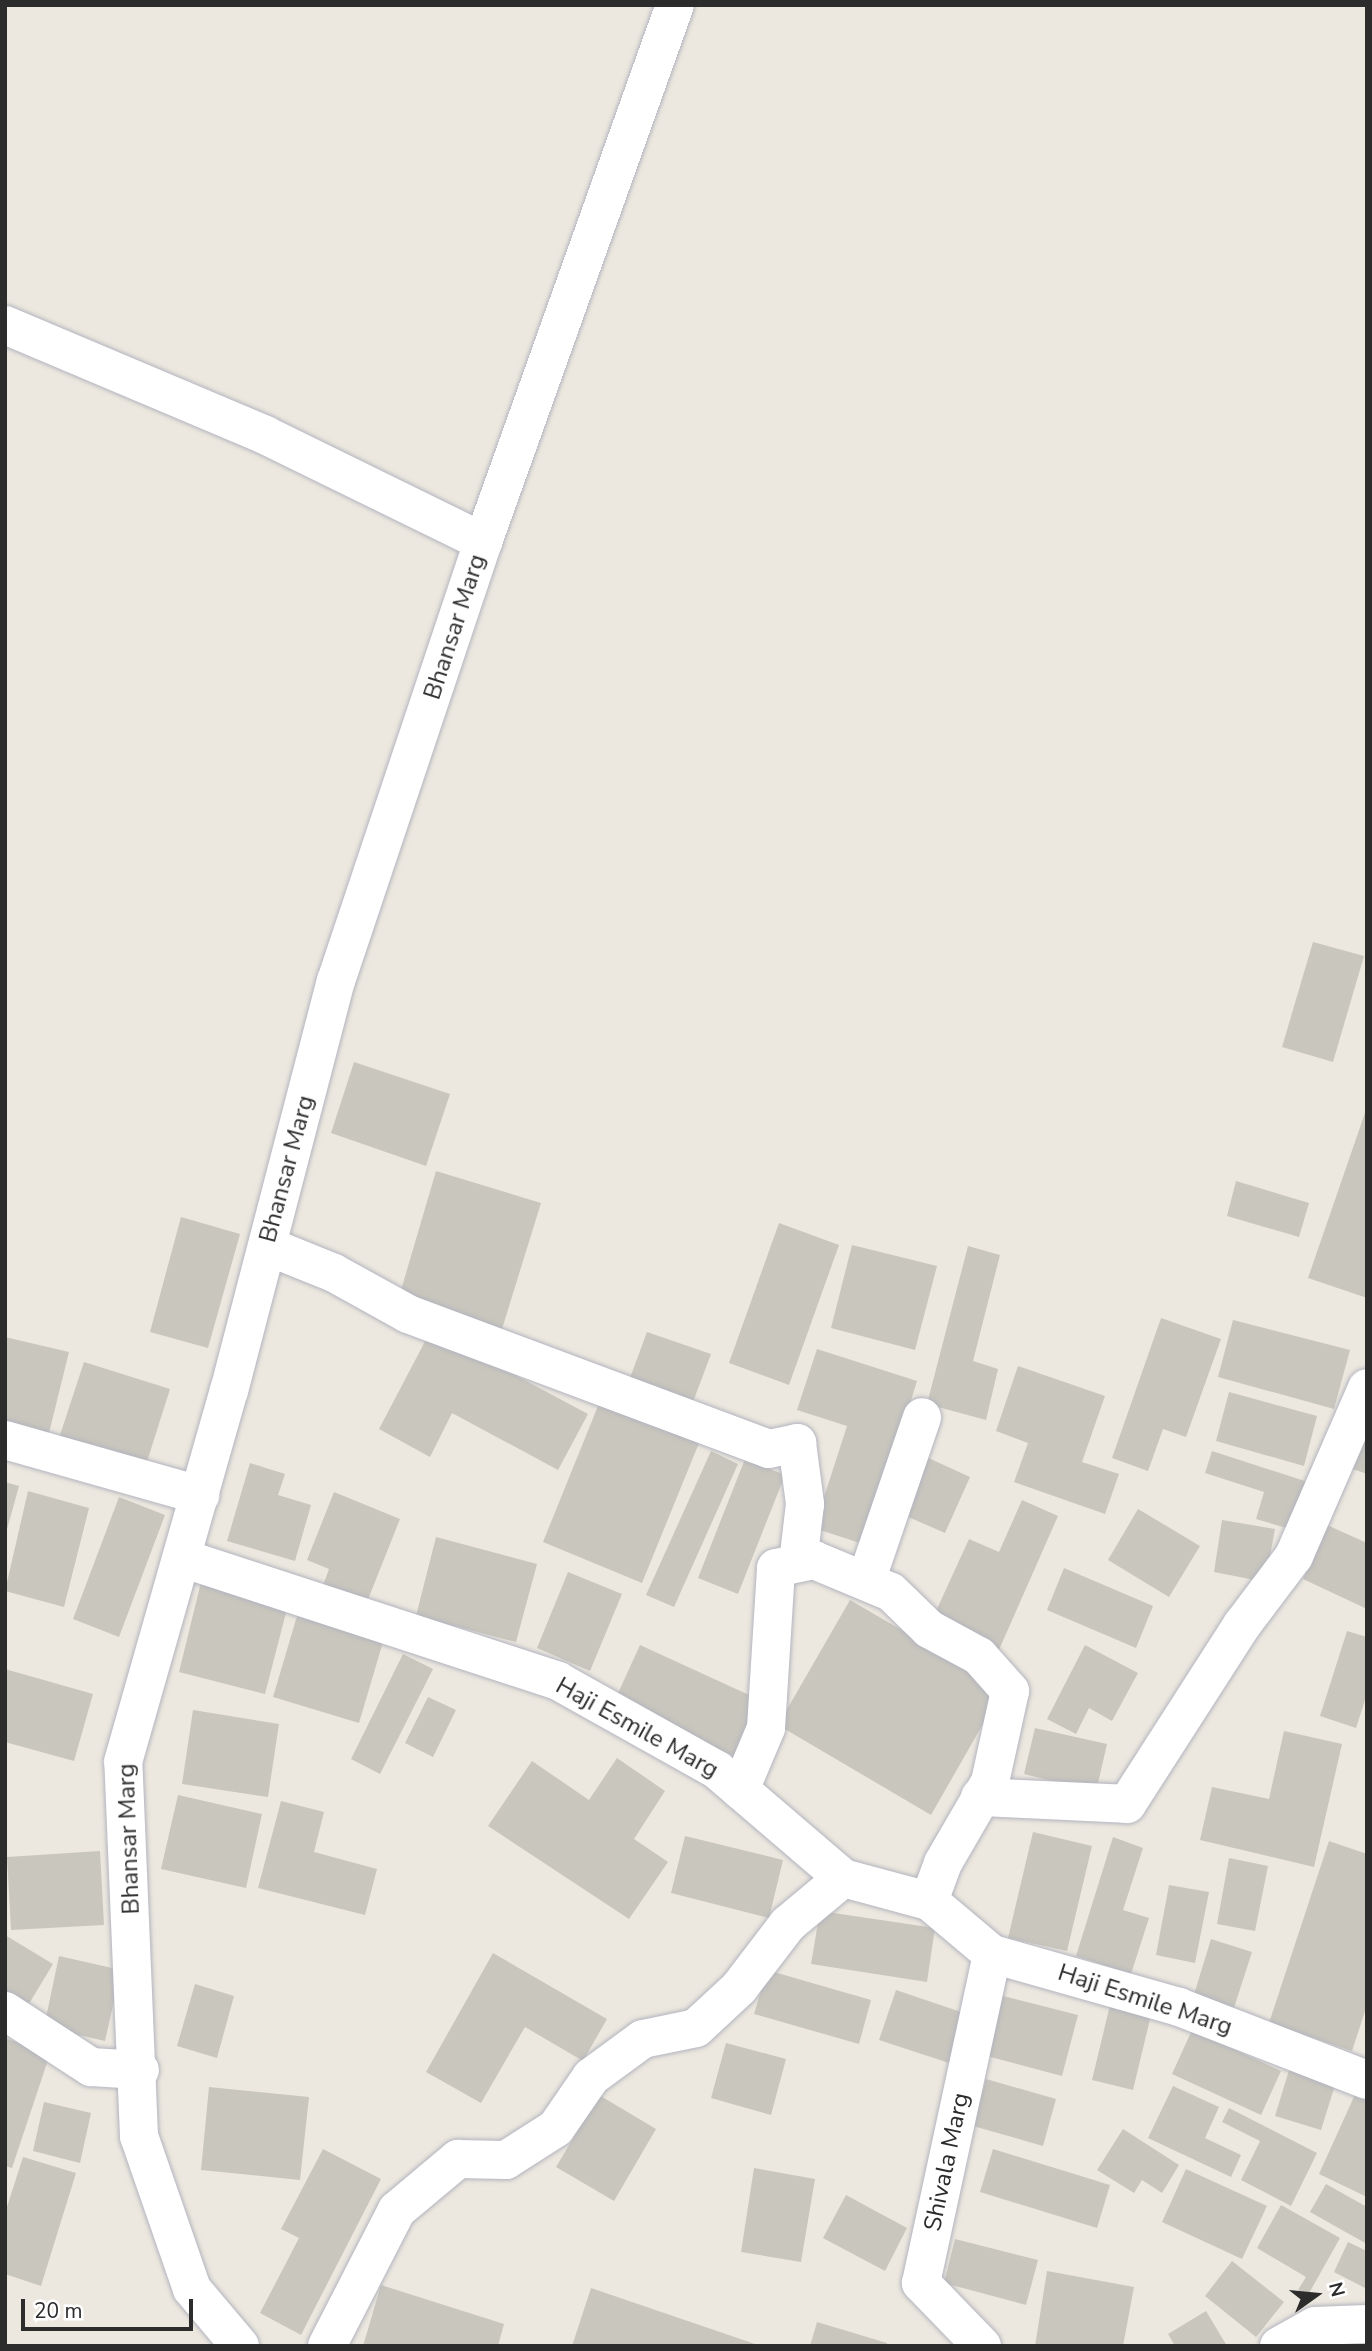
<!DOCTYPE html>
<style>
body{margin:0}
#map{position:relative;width:1372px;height:2351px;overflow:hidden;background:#ede8df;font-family:"Nunito Sans",sans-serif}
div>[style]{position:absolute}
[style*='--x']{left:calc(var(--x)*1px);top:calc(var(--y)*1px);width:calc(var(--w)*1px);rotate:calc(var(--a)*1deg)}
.building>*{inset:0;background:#c9c6bd}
.roads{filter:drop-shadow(0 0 2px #b2b4bf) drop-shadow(0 0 2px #b2b4bf)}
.minor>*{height:38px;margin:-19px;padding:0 19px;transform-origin:19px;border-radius:19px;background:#fff}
span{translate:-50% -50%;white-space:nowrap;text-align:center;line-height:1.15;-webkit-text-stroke:5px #fff;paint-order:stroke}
.street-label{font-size:24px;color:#2c2c2c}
.frame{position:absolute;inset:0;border:7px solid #2c2c2c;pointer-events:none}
.north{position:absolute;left:1281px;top:2260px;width:70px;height:70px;-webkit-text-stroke:5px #fff;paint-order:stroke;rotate:75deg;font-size:19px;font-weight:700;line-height:28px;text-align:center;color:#2c2c2c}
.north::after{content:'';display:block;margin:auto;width:24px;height:32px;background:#2c2c2c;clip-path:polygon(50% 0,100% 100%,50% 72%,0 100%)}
.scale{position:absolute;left:21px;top:2299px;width:172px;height:32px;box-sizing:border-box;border:4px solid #2c2c2c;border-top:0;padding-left:9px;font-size:21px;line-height:24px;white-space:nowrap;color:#2c2c2c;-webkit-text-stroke:5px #fff;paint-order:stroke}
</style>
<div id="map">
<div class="building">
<div style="clip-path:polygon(1313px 942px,1364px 956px,1333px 1062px,1282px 1047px)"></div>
<div style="clip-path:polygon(354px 1062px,450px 1094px,426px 1166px,331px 1133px)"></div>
<div style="clip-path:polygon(1367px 1107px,1367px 1298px,1308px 1278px)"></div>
<div style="clip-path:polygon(436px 1171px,541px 1203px,502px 1329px,399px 1297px)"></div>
<div style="clip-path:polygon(1236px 1181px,1309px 1203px,1299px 1237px,1227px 1216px)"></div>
<div style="clip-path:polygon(181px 1217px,240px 1234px,208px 1348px,150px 1332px)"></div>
<div style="clip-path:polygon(779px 1223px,839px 1245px,789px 1385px,729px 1363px)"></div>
<div style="clip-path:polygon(852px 1245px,937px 1266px,915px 1350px,831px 1328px)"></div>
<div style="clip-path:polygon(968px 1246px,1000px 1255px,973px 1361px,998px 1369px,986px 1420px,927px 1404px)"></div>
<div style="clip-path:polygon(1161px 1318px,1221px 1339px,1186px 1437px,1163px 1429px,1148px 1471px,1112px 1458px)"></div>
<div style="clip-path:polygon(1233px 1320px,1350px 1350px,1334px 1409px,1218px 1377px)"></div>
<div style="clip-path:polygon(431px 1330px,588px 1414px,558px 1470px,452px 1413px,430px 1457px,379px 1429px)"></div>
<div style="clip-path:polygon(647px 1332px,711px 1354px,690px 1410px,627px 1386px)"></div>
<div style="clip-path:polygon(5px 1337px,69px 1352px,49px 1433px,5px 1423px)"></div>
<div style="clip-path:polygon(817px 1349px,917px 1381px,866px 1545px,814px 1528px,847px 1426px,797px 1410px)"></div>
<div style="clip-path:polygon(84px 1362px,170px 1389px,146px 1465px,59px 1438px)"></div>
<div style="clip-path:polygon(1018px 1366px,1105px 1396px,1082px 1462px,1119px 1474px,1105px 1514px,1014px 1482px,1028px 1443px,996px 1431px)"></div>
<div style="clip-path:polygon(1229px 1392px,1317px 1416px,1304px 1466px,1216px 1441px)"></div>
<div style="clip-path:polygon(600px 1401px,699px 1443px,642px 1583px,543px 1542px)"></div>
<div style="clip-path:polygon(1367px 1424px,1367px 1474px,1350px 1468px)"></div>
<div style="clip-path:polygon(711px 1451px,738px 1464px,674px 1607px,646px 1595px)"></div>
<div style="clip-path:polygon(1212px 1451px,1311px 1483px,1296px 1531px,1256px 1519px,1264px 1492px,1205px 1473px)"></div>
<div style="clip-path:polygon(924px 1456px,970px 1477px,945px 1533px,899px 1513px)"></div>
<div style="clip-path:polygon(745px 1459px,785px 1475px,738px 1594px,698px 1578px)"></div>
<div style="clip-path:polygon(250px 1463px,285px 1474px,278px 1495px,311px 1505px,295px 1561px,227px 1541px)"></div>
<div style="clip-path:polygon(5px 1482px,19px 1486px,6px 1533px,5px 1533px)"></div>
<div style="clip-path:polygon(28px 1491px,89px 1508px,64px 1607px,5px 1591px)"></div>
<div style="clip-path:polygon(334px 1492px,400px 1519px,363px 1612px,320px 1594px,329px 1569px,307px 1560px)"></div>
<div style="clip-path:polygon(119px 1497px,165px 1515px,119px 1637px,73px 1619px)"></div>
<div style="clip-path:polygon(1022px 1500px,1058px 1516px,998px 1652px,931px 1622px,969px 1539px,999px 1552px)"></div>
<div style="clip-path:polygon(1138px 1509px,1200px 1546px,1169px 1597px,1108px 1560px)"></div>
<div style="clip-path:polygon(1222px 1520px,1275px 1529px,1265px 1582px,1214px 1572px)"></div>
<div style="clip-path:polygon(1327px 1525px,1367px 1543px,1367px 1609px,1303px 1579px)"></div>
<div style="clip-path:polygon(436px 1537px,537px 1564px,516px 1642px,416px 1616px)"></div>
<div style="clip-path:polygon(1064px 1568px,1153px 1606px,1136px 1648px,1047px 1610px)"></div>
<div style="clip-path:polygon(568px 1572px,622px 1594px,590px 1671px,537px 1648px)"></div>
<div style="clip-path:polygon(201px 1582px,288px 1605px,265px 1694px,179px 1672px)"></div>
<div style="clip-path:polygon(850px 1600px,1003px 1689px,931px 1815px,778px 1725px)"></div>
<div style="clip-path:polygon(297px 1616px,383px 1642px,359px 1723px,273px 1697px)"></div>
<div style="clip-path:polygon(1347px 1631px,1367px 1637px,1367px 1694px,1356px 1728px,1320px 1716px)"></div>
<div style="clip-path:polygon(640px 1645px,760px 1700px,734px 1756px,614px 1702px)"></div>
<div style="clip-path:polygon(1085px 1645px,1138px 1673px,1112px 1721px,1089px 1708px,1076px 1734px,1047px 1719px)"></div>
<div style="clip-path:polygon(403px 1654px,433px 1669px,380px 1774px,351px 1759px)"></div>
<div style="clip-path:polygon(5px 1669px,93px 1694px,74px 1761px,5px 1742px)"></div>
<div style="clip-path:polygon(428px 1697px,456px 1710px,433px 1757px,405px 1743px)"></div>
<div style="clip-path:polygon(193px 1710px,279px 1724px,268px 1797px,182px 1784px)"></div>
<div style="clip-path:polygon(1035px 1728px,1107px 1744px,1096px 1792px,1024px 1774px)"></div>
<div style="clip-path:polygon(1284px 1731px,1342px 1744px,1314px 1867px,1200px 1840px,1212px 1787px,1269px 1799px)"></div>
<div style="clip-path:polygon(617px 1758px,665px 1791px,634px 1839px,668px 1862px,629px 1919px,488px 1826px,532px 1761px,589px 1800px)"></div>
<div style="clip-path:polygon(178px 1795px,262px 1814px,246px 1888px,161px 1869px)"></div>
<div style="clip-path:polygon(281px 1801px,324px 1812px,314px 1852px,377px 1869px,365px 1915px,258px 1888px)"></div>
<div style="clip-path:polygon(1033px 1832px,1092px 1846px,1067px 1951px,1008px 1938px)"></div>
<div style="clip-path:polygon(685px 1836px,783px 1860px,769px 1918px,671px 1893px)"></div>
<div style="clip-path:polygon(1113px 1837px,1143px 1848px,1123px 1910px,1149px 1918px,1131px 1974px,1076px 1956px)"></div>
<div style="clip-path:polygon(1329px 1841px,1367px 1854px,1367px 2005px,1352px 2051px,1269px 2023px)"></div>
<div style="clip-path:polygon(100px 1851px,104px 1925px,11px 1930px,7px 1857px)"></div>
<div style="clip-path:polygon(1229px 1858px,1268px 1866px,1255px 1931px,1217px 1924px)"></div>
<div style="clip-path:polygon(1169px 1885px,1209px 1892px,1195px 1963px,1156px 1955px)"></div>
<div style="clip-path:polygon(820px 1911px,935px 1928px,927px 1982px,811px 1964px)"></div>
<div style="clip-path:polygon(5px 1935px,53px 1964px,27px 2007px,5px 1994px)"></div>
<div style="clip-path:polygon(1211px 1939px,1252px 1952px,1232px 2014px,1192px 2001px)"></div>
<div style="clip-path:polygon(493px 1953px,607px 2019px,583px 2061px,525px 2027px,481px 2103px,426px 2072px)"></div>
<div style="clip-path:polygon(59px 1956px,121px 1970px,105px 2041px,44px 2027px)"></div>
<div style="clip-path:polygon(767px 1970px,871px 2000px,859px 2044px,754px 2014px)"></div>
<div style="clip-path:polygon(195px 1984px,234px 1996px,217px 2058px,177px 2046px)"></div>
<div style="clip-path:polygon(896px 1990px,964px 2013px,949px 2063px,879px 2040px)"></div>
<div style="clip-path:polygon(1003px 1996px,1078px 2015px,1062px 2076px,987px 2056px)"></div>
<div style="clip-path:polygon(1110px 2005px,1151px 2015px,1133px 2090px,1092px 2080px)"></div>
<div style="clip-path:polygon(1192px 2030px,1281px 2071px,1261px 2115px,1172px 2074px)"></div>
<div style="clip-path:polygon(5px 2038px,50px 2054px,12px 2168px,5px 2166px)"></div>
<div style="clip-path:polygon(726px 2043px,786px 2059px,771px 2115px,711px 2098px)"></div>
<div style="clip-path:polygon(1290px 2067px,1336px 2082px,1321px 2130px,1275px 2116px)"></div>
<div style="clip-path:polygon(986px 2079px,1056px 2099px,1043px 2146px,973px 2126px)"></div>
<div style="clip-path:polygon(1173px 2086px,1219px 2107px,1205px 2138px,1241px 2155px,1231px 2177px,1148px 2138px)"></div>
<div style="clip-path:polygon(209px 2087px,309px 2097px,300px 2180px,201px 2170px)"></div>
<div style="clip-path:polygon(1357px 2090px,1367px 2095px,1367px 2197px,1319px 2174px)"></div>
<div style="clip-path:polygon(599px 2095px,656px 2129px,614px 2201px,556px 2167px)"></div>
<div style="clip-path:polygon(44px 2102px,91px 2113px,80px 2163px,33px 2151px)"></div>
<div style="clip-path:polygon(1229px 2108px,1317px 2153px,1291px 2206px,1241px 2180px,1260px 2141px,1222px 2122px)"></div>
<div style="clip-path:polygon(1123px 2129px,1179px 2165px,1162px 2193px,1142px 2180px,1134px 2193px,1097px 2170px)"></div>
<div style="clip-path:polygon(323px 2149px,381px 2179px,301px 2335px,260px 2313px,299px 2238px,281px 2229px)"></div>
<div style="clip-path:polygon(993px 2149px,1110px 2185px,1097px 2228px,980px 2192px)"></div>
<div style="clip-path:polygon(23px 2157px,76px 2173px,41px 2286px,5px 2274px,5px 2213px)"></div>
<div style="clip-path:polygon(754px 2168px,815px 2179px,801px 2262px,741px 2252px)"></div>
<div style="clip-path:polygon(1186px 2169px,1267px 2206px,1242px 2259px,1162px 2222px)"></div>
<div style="clip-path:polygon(1326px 2184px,1367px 2207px,1367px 2244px,1310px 2212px)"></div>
<div style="clip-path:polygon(846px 2195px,907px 2228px,885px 2271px,823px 2238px)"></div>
<div style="clip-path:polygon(1281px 2205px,1340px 2238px,1308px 2295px,1298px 2290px,1306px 2277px,1257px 2248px)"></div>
<div style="clip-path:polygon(955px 2239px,1038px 2260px,1026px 2305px,944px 2283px)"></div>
<div style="clip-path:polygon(1348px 2242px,1367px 2251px,1367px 2289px,1334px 2272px)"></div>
<div style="clip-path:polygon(1232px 2261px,1284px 2302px,1256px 2337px,1205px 2296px)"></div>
<div style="clip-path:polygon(1047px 2271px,1134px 2287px,1123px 2346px,1035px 2346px)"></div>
<div style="clip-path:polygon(381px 2285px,504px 2324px,498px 2346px,363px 2346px)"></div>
<div style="clip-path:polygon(591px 2288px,758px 2345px,758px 2346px,572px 2346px)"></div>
<div style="clip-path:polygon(1206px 2311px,1227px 2346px,1175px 2346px,1168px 2334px)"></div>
<div style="clip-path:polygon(817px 2322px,887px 2343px,887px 2346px,810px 2346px)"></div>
</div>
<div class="roads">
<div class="minor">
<div style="--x:5;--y:325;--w:282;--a:22.9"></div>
<div style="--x:265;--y:435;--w:243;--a:26.1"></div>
<div style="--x:267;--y:1246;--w:72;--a:21.9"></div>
<div style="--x:334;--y:1273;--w:85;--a:29"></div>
<div style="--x:408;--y:1314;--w:385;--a:20.5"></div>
<div style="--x:769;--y:1449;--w:29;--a:-12"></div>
<div style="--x:797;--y:1443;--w:62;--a:82.5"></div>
<div style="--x:805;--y:1504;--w:59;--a:96.8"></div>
<div style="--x:5;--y:1440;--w:203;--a:15.8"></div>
<div style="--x:182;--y:1558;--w:396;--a:18.1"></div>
<div style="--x:558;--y:1681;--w:182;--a:29.2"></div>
<div style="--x:717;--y:1770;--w:166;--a:40.6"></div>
<div style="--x:843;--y:1878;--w:89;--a:15"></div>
<div style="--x:929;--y:1901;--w:82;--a:40.1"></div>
<div style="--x:992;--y:1954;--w:194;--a:15.8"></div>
<div style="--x:1179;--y:2007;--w:202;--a:21.2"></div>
<div style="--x:866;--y:1581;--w:173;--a:-71.1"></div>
<div style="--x:740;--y:1790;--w:67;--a:-67.2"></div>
<div style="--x:766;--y:1728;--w:160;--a:-86.4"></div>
<div style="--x:776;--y:1568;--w:39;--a:-12"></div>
<div style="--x:814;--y:1560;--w:83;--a:22.6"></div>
<div style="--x:891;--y:1592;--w:53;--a:44.2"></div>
<div style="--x:929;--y:1629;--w:57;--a:28.4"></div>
<div style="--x:979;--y:1656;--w:47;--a:48.5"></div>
<div style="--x:1010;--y:1691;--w:93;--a:102.4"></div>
<div style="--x:990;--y:1782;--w:94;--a:120.1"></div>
<div style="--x:943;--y:1863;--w:40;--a:110.2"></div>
<div style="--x:980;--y:1797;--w:147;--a:2.7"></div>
<div style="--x:1127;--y:1804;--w:213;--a:-57.3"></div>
<div style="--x:1242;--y:1625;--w:86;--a:-53"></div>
<div style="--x:1294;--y:1556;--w:183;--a:-66.5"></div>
<div style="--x:5;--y:2011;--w:103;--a:33.1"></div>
<div style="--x:91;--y:2067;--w:49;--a:3.5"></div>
<div style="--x:240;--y:2346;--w:75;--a:-130.1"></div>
<div style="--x:192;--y:2289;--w:162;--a:-109.1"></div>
<div style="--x:139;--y:2136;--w:374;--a:-92.4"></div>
<div style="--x:123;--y:1762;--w:386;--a:-74.1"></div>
<div style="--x:229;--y:1391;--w:424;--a:-75.4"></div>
<div style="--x:336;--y:981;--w:463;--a:-71.5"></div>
<div style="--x:483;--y:542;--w:570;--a:-70.33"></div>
<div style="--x:327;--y:2346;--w:153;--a:-62.8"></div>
<div style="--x:397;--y:2210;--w:80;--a:-39.9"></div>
<div style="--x:458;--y:2159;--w:48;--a:1.2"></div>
<div style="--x:506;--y:2160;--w:59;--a:-32.6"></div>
<div style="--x:556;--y:2128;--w:62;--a:-55.5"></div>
<div style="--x:591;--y:2077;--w:64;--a:-36.2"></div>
<div style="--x:643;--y:2039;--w:54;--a:-11.7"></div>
<div style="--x:696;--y:2028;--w:59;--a:-42.9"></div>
<div style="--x:739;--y:1988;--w:81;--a:-52.6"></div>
<div style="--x:788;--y:1924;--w:72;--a:-39.9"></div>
<div style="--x:982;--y:2346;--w:88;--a:-134.1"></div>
<div style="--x:921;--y:2283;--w:337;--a:-77.8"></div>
<div style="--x:1279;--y:2346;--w:41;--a:-29.1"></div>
<div style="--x:1315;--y:2326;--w:52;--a:-2.2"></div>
</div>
</div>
<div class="street-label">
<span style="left:455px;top:627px;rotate:-72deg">Bhansar Marg</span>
<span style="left:287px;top:1169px;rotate:-75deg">Bhansar Marg</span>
<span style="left:637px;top:1728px;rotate:29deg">Haji Esmile Marg</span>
<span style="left:129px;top:1839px;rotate:-92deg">Bhansar Marg</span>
<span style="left:1145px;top:2000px;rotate:18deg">Haji Esmile Marg</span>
<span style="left:947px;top:2162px;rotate:-78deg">Shivala Marg</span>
</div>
<div class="frame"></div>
<div class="north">N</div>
<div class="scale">20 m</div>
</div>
